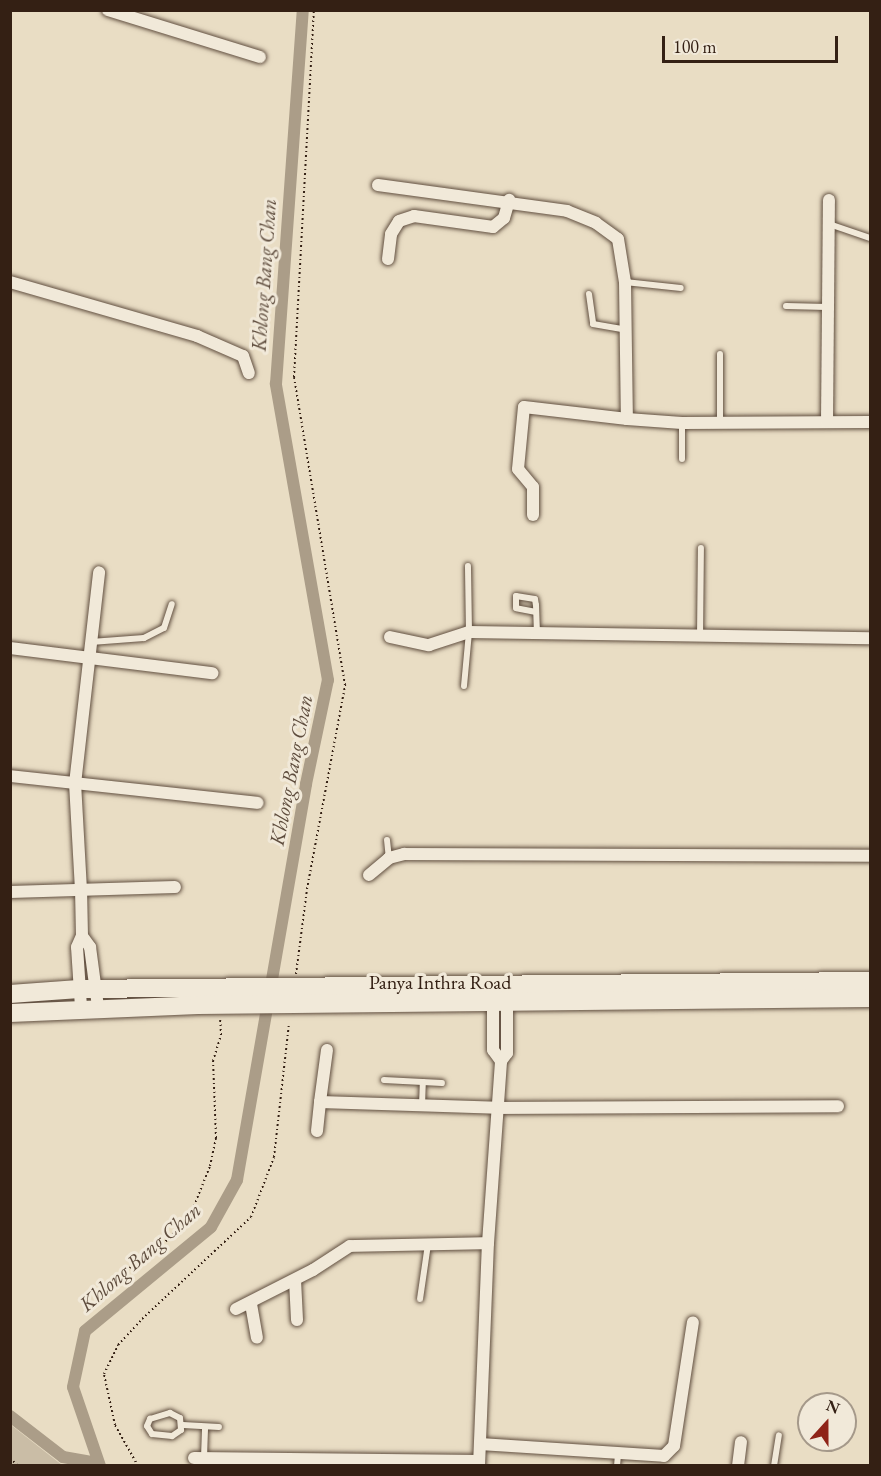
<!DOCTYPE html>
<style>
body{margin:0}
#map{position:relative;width:881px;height:1476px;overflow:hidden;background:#e9ddc4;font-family:"EB Garamond",serif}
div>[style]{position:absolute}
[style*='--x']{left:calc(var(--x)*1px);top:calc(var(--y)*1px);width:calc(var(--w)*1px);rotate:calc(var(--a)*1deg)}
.green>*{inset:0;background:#cabda6}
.canal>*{height:12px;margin:-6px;padding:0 6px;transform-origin:6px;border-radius:6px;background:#ab9d88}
.path>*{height:2px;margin-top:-1px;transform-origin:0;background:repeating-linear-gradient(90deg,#342014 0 1.5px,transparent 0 4.5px)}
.roads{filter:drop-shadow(0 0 2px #614f40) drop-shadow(0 0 2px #614f40)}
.lane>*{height:6px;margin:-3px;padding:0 3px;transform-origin:3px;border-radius:3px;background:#f1e9d9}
.street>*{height:12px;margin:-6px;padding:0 6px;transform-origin:6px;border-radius:6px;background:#f1e9d9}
.secondary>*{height:18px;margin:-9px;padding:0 9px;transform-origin:9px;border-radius:9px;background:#f1e9d9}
span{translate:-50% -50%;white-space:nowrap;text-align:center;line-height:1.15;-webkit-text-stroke:6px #f1e9d9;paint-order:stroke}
.street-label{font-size:20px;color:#342014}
.water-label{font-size:21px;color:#5e4c3d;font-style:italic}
.frame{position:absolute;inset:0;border:12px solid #342014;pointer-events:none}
.north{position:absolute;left:797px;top:1392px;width:60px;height:60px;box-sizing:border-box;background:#f1e9d9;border:2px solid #a5998a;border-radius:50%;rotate:21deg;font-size:16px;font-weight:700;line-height:24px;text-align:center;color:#342014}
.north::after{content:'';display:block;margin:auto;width:21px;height:27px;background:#8f2418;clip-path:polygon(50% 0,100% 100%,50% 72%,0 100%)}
.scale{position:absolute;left:662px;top:36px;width:176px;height:27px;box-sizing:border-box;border:3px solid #342014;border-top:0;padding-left:8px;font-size:18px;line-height:21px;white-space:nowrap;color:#342014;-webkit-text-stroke:4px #f1e9d9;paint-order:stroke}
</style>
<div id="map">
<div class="green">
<div style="clip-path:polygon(11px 1425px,62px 1465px,11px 1465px)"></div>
</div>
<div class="canal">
<div style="--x:10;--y:1416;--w:67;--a:37.7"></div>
<div style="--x:63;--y:1457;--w:36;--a:10"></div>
<div style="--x:100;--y:1466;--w:83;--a:-108.9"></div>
<div style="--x:73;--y:1387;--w:57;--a:-77.9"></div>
<div style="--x:85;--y:1331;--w:163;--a:-39.5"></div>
<div style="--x:211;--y:1227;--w:54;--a:-61"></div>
<div style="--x:237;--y:1180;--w:402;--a:-80.1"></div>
<div style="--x:306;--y:784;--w:106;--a:-78.1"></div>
<div style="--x:328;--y:680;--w:301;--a:-100"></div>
<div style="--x:276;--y:384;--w:375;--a:-85.9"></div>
</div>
<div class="path">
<div style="--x:296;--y:974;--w:86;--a:-82.6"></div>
<div style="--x:307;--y:889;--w:208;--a:-79.4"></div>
<div style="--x:345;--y:685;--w:312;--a:-99.4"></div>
<div style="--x:294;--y:377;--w:368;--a:-86.9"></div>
<div style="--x:97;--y:1292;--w:91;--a:-36.5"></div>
<div style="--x:170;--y:1238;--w:40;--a:-53"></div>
<div style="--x:194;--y:1206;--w:43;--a:-68.2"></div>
<div style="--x:210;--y:1166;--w:29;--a:-78"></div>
<div style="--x:216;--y:1138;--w:77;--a:-92.2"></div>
<div style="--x:213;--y:1061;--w:27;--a:-73"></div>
<div style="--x:221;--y:1035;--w:17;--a:-93"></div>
<div style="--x:10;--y:1458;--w:11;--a:45"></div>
<div style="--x:138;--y:1466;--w:47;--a:-119.3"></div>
<div style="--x:115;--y:1425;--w:52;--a:-102.2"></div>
<div style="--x:104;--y:1374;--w:32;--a:-64"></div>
<div style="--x:118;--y:1345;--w:35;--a:-47"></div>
<div style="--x:142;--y:1319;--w:149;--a:-43.1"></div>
<div style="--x:251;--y:1217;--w:64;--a:-69"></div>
<div style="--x:274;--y:1157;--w:134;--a:-83.6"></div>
</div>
<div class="roads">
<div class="lane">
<div style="--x:829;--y:224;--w:43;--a:18.9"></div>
<div style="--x:625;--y:282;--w:56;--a:6.1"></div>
<div style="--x:589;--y:294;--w:30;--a:82"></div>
<div style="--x:593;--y:324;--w:35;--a:10"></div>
<div style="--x:786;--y:306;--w:41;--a:1.4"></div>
<div style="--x:720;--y:422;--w:68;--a:-90"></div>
<div style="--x:682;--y:459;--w:36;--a:-90"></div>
<div style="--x:536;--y:612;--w:20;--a:-169"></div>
<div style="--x:516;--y:608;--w:12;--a:-90"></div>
<div style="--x:516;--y:596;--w:19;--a:9"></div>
<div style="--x:535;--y:599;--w:6;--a:81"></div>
<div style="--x:536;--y:605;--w:29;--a:88"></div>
<div style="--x:700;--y:637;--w:89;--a:-89.4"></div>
<div style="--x:91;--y:642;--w:53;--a:-4.3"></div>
<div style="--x:144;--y:638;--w:22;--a:-27"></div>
<div style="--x:164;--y:628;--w:25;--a:-72"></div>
<div style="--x:464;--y:686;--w:54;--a:-84.7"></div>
<div style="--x:469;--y:632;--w:66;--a:-90.9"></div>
<div style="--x:387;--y:840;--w:18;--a:84"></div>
<div style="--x:384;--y:1080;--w:58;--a:3"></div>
<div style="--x:422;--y:1106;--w:24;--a:-88"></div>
<div style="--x:420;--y:1299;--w:56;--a:-81.7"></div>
<div style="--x:170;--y:1413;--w:11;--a:27"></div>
<div style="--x:180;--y:1418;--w:12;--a:85"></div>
<div style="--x:181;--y:1430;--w:11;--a:146"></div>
<div style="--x:172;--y:1436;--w:20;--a:-174"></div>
<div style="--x:152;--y:1434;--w:9;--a:-122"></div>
<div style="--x:147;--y:1426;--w:8;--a:-67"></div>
<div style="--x:150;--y:1419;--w:21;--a:-17"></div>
<div style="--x:183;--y:1425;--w:36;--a:3"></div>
<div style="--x:204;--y:1458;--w:31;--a:-88"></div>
<div style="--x:617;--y:1466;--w:12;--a:-85"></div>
<div style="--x:774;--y:1466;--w:31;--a:-81"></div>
</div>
<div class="street">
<div style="--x:108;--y:10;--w:159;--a:17.2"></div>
<div style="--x:378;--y:185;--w:191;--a:7.8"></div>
<div style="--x:567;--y:211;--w:31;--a:22"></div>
<div style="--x:596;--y:223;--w:27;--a:36"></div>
<div style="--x:618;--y:239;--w:44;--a:80.8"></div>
<div style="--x:625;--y:282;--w:137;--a:89.2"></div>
<div style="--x:627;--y:419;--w:55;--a:4.2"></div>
<div style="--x:682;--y:423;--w:188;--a:-0.3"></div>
<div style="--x:388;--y:259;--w:25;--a:-83"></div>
<div style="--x:391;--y:234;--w:15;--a:-58"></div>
<div style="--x:399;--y:221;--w:16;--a:-18"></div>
<div style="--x:414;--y:216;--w:80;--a:7.9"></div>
<div style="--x:493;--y:227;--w:14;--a:-39"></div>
<div style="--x:504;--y:218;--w:19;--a:-74"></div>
<div style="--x:10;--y:282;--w:195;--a:16.1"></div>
<div style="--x:197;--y:336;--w:50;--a:23.5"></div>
<div style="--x:243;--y:356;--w:18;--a:71"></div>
<div style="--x:827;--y:422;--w:222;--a:-89.5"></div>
<div style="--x:533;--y:515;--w:28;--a:-90"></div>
<div style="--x:533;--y:487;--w:23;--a:-130"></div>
<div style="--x:518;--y:469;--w:62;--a:-84.5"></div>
<div style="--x:524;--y:407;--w:104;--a:6.6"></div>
<div style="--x:390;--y:637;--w:40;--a:12"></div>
<div style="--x:429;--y:645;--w:42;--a:-18"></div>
<div style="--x:469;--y:632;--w:401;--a:0.9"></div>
<div style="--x:10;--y:648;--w:204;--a:7.1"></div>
<div style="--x:10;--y:776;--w:249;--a:6.2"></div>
<div style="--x:369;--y:875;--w:26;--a:-40"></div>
<div style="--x:389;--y:858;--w:16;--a:-15"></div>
<div style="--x:404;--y:854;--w:466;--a:0.2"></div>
<div style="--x:10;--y:892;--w:165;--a:-1.7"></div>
<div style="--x:82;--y:936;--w:14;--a:54"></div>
<div style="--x:90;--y:947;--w:61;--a:82.4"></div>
<div style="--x:493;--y:996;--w:54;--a:90"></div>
<div style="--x:493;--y:1050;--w:14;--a:54"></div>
<div style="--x:81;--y:1007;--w:60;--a:-93.8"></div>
<div style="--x:77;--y:947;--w:12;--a:-66"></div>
<div style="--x:82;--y:936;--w:46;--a:-91.2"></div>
<div style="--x:81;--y:890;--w:106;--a:-93.2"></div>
<div style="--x:75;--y:784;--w:213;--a:-83.5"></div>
<div style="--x:327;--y:1050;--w:52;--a:97.7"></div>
<div style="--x:320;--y:1102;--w:177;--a:1.9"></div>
<div style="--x:497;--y:1108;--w:341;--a:-0.3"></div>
<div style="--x:317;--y:1131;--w:29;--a:-84"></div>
<div style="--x:295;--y:1280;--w:40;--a:87.1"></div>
<div style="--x:251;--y:1304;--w:34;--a:80"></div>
<div style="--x:236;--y:1309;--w:86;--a:-26.9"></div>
<div style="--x:313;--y:1270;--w:44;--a:-33"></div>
<div style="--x:350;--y:1246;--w:138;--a:-1.2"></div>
<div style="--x:480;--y:1444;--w:184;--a:3.7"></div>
<div style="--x:664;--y:1456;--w:14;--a:-45"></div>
<div style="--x:674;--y:1446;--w:125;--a:-81.3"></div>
<div style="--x:194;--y:1458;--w:285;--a:0.6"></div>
<div style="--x:479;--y:1466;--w:223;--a:-87.7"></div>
<div style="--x:488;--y:1243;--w:182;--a:-85.9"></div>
<div style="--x:501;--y:1061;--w:10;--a:-53"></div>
<div style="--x:507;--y:1053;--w:58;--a:-90"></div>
<div style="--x:738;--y:1466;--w:24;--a:-83"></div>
</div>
<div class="secondary">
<div style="--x:10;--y:994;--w:69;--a:-4.1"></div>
<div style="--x:79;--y:989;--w:791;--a:-0.58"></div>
<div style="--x:10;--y:1013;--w:188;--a:-2.4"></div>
<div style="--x:198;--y:1005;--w:672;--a:-0.6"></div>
</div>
</div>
<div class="street-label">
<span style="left:440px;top:982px">Panya Inthra Road</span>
</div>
<div class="water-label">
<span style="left:264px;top:275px;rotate:-86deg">Khlong Bang Chan</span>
<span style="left:291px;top:770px;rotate:-79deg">Khlong Bang Chan</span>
<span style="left:140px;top:1257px;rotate:-41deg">Khlong Bang Chan</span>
</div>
<div class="frame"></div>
<div class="north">N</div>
<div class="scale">100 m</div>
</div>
